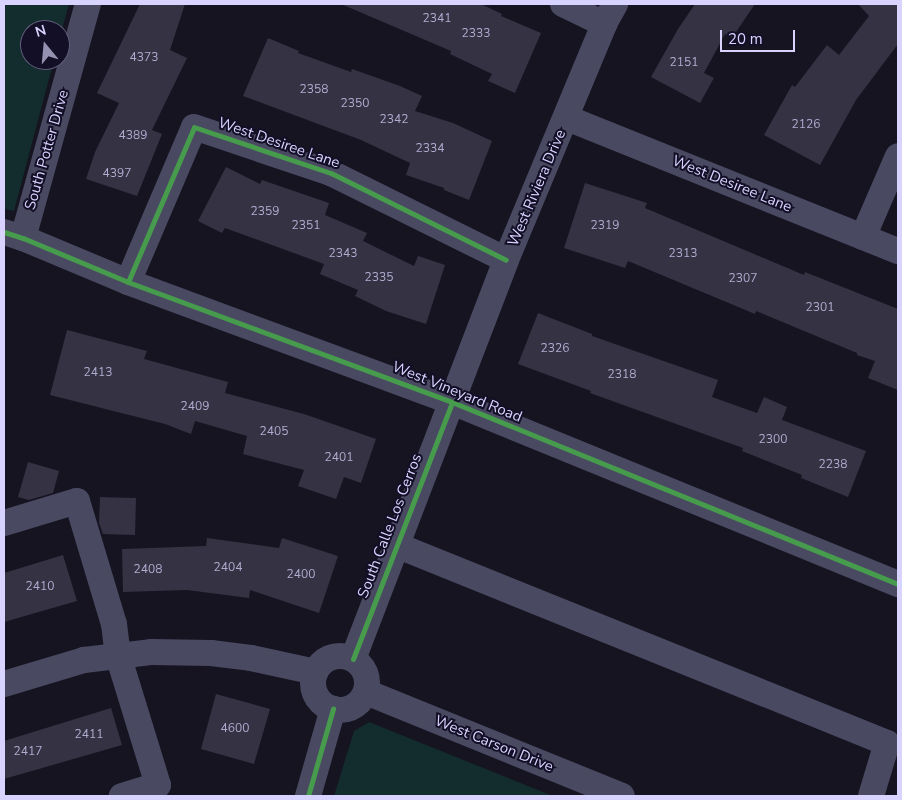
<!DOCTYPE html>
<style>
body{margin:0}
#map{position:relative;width:902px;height:800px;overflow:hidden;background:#161421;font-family:"Nunito Sans",sans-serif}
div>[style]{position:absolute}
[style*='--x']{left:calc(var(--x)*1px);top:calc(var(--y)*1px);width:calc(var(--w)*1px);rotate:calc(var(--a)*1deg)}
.green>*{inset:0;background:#132c2d}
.building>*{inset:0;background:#343243}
.minor>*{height:26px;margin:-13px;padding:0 13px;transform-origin:13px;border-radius:13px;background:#4a4962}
.minor>.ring{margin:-13px;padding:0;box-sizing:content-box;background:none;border:26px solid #4a4962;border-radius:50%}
.cycleway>*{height:5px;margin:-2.5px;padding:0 2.5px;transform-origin:2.5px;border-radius:2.5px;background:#469c4c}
span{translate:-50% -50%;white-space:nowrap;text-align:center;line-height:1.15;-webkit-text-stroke:4px #130f26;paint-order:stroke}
.number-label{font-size:12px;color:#b0acd0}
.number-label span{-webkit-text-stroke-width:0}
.street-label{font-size:15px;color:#d9d4ff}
.frame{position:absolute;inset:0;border:5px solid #d9d4ff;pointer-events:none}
.north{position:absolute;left:20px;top:20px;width:50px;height:50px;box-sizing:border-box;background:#130f26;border:1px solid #625e7d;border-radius:50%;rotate:343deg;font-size:14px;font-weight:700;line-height:20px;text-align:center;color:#d9d4ff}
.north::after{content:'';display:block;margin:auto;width:18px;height:22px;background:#9591b1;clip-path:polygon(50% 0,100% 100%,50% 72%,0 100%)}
.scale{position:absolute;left:720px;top:30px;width:75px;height:22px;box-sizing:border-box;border:2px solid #d9d4ff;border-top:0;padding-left:6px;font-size:15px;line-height:18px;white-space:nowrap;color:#d9d4ff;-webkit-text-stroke:4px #130f26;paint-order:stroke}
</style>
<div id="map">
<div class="green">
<div style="clip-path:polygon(4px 4px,69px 4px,60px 37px,60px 30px,30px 30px,30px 60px,54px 60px,14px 211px,4px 209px)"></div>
<div style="clip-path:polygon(369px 722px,553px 796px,334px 796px,354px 731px)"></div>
</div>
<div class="building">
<div style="clip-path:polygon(140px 4px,185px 4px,170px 50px,187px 58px,152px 130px,162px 134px,137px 196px,86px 179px,95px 152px,119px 103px,97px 93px)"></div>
<div style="clip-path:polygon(341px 4px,481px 4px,502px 14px,501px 16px,541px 33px,515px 93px,488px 81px,492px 74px,450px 54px,451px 51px)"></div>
<div style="clip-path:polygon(695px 4px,755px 4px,732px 38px,725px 34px,704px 73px,714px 78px,700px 103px,651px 77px,678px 29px)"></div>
<div style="clip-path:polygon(858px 4px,898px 4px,898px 44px,856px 100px,820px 165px,764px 135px,792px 85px,795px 87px,827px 45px,839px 55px,869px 16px)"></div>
<div style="clip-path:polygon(268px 38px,299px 51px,298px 53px,351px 72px,352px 69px,400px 86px,422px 96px,415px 111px,453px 123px,492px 141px,469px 200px,444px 190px,444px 188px,406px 175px,410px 163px,361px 140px,243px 96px)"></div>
<div style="clip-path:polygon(226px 167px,260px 184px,262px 180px,329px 203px,325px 215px,367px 233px,363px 241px,414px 266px,418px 256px,445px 265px,426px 324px,386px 311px,355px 296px,358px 290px,320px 274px,324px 264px,225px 228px,222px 233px,198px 221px)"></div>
<div style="clip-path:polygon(585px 183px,647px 203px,645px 208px,804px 275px,805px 272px,898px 309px,898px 390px,868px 378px,875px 361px,857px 355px,857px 353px,756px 311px,755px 314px,628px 261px,625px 268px,564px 248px)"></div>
<div style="clip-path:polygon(538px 313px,592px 334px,592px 336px,718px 380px,712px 397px,757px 413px,764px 397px,787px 407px,782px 420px,866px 451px,848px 497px,801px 478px,802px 475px,742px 451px,743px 448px,590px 393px,591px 391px,518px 364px)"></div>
<div style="clip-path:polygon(67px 330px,147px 351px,144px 359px,228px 382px,225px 393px,304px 414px,376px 439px,361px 483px,344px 477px,336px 499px,298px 486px,304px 470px,243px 454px,247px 436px,195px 421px,191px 434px,165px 424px,50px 395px)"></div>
<div style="clip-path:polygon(28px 462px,59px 471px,53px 493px,29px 500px,18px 497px)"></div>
<div style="clip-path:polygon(100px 497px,136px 498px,135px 535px,103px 534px,99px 523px)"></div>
<div style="clip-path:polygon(207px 538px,279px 548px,282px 538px,338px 556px,319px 613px,250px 590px,249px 598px,187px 590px,123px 592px,122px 549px,206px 546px)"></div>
<div style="clip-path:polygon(63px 555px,77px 601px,4px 622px,4px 573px)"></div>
<div style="clip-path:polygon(216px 694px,270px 709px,254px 764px,201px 749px)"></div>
<div style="clip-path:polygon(111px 708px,122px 745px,4px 779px,4px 741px)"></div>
</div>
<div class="minor">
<div style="--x:563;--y:4;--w:46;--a:26"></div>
<div style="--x:567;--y:118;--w:357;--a:21.9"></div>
<div style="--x:4;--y:232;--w:20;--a:18"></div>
<div style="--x:23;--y:238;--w:114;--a:22.7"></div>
<div style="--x:128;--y:282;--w:346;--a:20.3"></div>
<div style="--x:452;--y:402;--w:482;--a:22.2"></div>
<div style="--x:863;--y:237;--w:88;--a:-66.6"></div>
<div style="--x:23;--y:238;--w:243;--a:-74.5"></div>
<div style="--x:128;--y:282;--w:168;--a:-66.9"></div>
<div style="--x:194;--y:127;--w:145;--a:18.6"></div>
<div style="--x:331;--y:173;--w:195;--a:26.4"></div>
<div style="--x:4;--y:523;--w:76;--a:-16.8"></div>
<div style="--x:77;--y:501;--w:128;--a:73.3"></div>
<div style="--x:114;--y:624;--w:31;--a:83"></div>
<div style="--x:118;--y:655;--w:136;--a:72.9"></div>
<div style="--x:158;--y:785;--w:38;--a:163"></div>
<div style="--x:396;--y:545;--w:529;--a:21.96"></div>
<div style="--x:887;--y:743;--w:55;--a:106.8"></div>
<div class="ring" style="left:313px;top:656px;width:28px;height:28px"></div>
<div style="--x:353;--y:659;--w:427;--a:-69"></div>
<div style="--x:506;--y:260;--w:256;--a:-67.4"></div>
<div style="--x:604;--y:24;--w:23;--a:-61"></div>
<div style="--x:4;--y:684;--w:84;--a:-16.7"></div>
<div style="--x:84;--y:660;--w:67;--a:-6.8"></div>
<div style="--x:151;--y:652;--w:60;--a:1"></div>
<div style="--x:211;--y:653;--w:40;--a:7.1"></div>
<div style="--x:251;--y:658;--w:66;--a:12.2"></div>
<div style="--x:366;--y:692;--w:276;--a:22.1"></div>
<div style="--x:308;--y:796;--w:91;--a:-74"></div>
</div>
<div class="cycleway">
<div style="--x:4;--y:232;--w:20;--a:18"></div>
<div style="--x:23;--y:238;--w:114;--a:22.7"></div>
<div style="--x:128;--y:282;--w:346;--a:20.3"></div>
<div style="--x:452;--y:402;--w:482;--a:22.2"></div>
<div style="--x:128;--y:282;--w:168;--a:-66.9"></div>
<div style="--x:194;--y:127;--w:145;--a:18.6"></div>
<div style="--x:331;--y:173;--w:195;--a:26.4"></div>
<div style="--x:353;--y:659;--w:275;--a:-68.9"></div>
<div style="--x:308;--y:796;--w:91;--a:-74"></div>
</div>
<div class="number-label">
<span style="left:437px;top:19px">2341</span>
<span style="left:476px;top:34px">2333</span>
<span style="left:144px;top:58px">4373</span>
<span style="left:684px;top:63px">2151</span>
<span style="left:314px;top:90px">2358</span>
<span style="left:355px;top:104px">2350</span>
<span style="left:394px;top:120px">2342</span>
<span style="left:806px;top:125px">2126</span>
<span style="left:133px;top:136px">4389</span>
<span style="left:430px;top:149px">2334</span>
<span style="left:117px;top:174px">4397</span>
<span style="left:265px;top:212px">2359</span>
<span style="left:306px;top:226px">2351</span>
<span style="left:605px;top:226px">2319</span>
<span style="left:343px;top:254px">2343</span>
<span style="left:683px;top:254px">2313</span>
<span style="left:379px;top:278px">2335</span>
<span style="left:743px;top:279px">2307</span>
<span style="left:820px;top:308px">2301</span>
<span style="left:555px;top:349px">2326</span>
<span style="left:98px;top:373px">2413</span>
<span style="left:622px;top:375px">2318</span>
<span style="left:195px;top:407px">2409</span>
<span style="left:274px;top:432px">2405</span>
<span style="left:773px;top:440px">2300</span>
<span style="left:339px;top:458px">2401</span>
<span style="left:833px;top:465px">2238</span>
<span style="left:228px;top:568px">2404</span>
<span style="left:148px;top:570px">2408</span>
<span style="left:301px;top:575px">2400</span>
<span style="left:40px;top:587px">2410</span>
<span style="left:235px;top:729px">4600</span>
<span style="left:89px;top:735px">2411</span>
<span style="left:28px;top:752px">2417</span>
</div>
<div class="street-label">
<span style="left:279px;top:143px;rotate:19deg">West Desiree Lane</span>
<span style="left:47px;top:150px;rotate:-74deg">South Potter Drive</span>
<span style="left:732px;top:184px;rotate:22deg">West Desiree Lane</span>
<span style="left:537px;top:188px;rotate:-67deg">West Riviera Drive</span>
<span style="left:457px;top:392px;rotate:22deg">West Vineyard Road</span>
<span style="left:390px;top:526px;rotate:-69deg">South Calle Los Cerros</span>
<span style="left:494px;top:744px;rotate:22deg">West Carson Drive</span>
</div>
<div class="frame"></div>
<div class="north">N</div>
<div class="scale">20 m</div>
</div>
